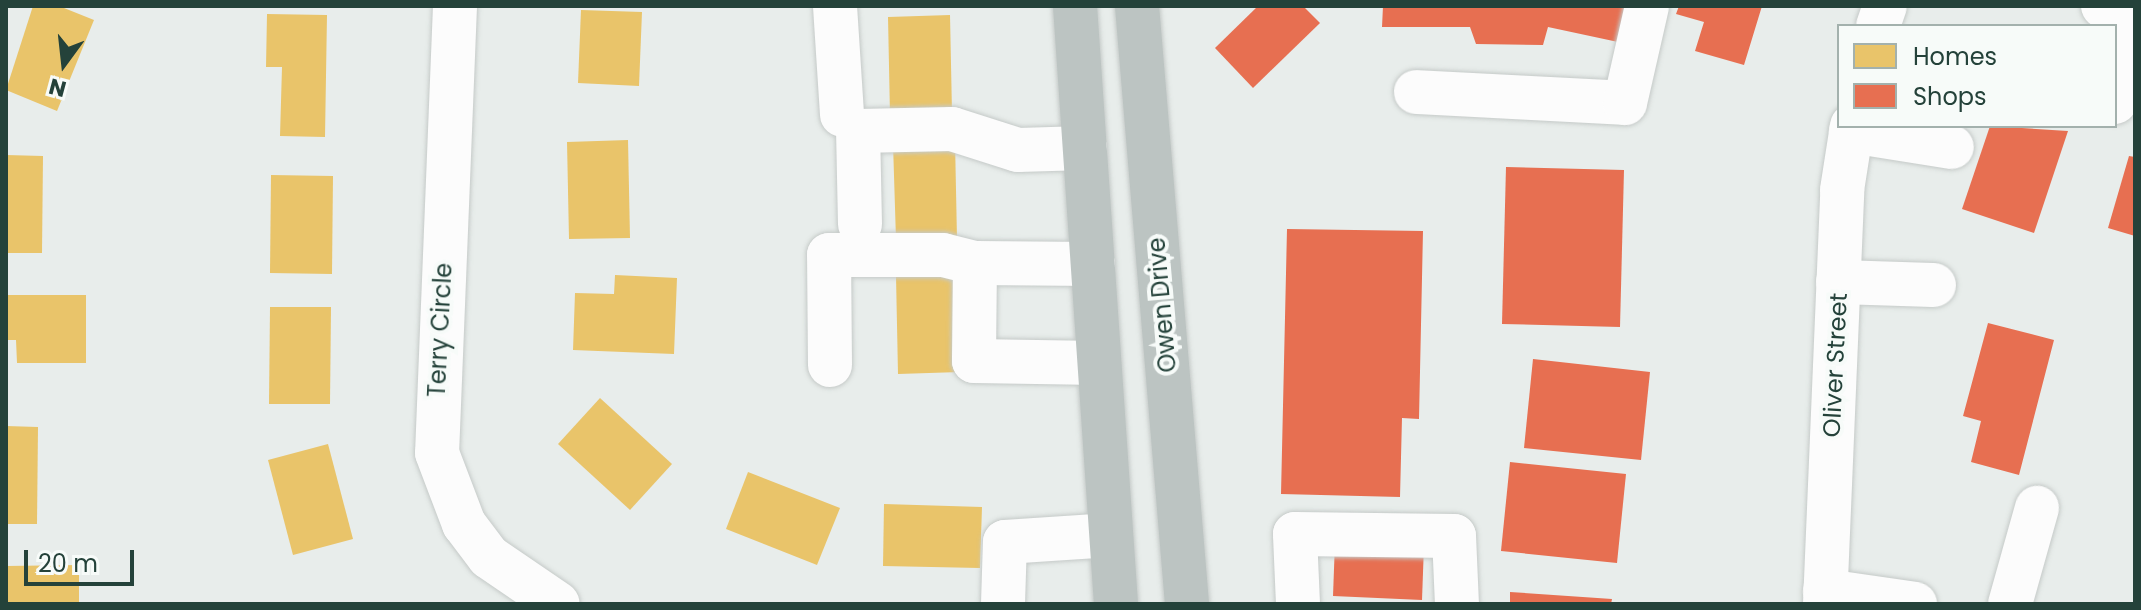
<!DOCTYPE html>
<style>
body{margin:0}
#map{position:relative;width:2141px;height:610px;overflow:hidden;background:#e8edeb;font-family:Poppins,sans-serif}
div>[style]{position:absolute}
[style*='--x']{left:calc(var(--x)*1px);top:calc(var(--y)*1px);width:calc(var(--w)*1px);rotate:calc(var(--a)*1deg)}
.homes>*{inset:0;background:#e9c46a}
.shops>*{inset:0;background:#e76f51}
.roads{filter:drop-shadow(0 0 2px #c5cac8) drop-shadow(0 0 2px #c5cac8)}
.minor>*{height:44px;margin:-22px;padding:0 22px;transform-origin:22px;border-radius:22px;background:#fcfcfc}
.highway>*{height:44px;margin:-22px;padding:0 22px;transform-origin:22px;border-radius:22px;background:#bcc4c2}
span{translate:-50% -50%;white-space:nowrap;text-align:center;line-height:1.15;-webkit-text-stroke:8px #f7fbf9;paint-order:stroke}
.street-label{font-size:24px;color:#24423a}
.frame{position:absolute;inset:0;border:8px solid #24423a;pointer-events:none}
.legend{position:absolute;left:1837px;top:24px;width:280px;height:104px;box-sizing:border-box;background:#f7fbf9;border:2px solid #a3b1ad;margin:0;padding:10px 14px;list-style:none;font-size:24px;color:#24423a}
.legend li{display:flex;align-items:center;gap:16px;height:40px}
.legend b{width:40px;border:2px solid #a3b1ad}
.north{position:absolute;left:24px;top:24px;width:80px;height:80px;-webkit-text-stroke:6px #f7fbf9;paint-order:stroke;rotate:195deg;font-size:22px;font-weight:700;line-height:32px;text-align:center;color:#24423a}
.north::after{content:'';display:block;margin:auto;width:28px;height:36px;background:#24423a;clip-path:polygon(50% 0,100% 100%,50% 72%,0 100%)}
.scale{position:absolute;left:24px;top:550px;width:110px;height:36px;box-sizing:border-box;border:4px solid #24423a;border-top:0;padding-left:10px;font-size:24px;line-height:28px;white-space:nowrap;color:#24423a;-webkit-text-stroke:6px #f7fbf9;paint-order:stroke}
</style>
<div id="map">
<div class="homes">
<div style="clip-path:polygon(33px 6px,59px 6px,94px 20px,57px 111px,6px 90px)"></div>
<div style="clip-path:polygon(581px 10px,642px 12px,639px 86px,578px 83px)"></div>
<div style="clip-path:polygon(267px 14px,327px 15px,325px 137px,280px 136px,282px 67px,266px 67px)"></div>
<div style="clip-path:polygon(950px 15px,952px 113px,890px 115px,888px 17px)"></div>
<div style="clip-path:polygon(628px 140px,630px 238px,569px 239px,567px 142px)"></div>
<div style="clip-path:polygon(955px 141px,957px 239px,896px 240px,893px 143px)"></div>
<div style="clip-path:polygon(6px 155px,43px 156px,42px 253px,6px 253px)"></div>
<div style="clip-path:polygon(271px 175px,333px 176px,332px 274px,270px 273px)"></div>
<div style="clip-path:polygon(957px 274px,960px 372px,898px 374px,896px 276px)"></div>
<div style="clip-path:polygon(615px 275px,677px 278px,674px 354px,573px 350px,575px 293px,614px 294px)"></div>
<div style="clip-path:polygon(6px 295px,86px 295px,86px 363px,17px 363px,16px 340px,6px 340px)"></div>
<div style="clip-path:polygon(270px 307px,331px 307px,330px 404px,269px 404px)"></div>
<div style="clip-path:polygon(600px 398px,672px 464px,630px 510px,558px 444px)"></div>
<div style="clip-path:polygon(6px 426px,38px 427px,37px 524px,6px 524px)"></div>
<div style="clip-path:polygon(328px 444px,353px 539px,293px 555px,268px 460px)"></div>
<div style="clip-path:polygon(748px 472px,840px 508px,817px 565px,726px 529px)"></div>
<div style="clip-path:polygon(884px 504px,982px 507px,980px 568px,883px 566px)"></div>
<div style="clip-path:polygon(79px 565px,79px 604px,6px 604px,6px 566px)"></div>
</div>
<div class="shops">
<div style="clip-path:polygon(1258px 6px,1303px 6px,1320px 23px,1253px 88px,1215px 48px)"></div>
<div style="clip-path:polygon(1383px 6px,1629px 6px,1618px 42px,1548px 27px,1543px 45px,1476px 44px,1470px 27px,1382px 27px)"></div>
<div style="clip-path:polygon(1679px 6px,1762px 6px,1744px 65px,1695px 51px,1704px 22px,1676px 14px)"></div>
<div style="clip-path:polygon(1990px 126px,2068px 131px,2034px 233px,1962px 209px)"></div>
<div style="clip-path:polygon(2129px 156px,2135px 157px,2135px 236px,2108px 228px)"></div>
<div style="clip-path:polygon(1506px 167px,1624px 170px,1620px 327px,1502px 324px)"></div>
<div style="clip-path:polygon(1287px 229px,1423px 231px,1419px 419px,1402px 418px,1400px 497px,1281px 494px)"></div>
<div style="clip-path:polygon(1988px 323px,2054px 340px,2019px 475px,1971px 462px,1981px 421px,1963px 416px)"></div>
<div style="clip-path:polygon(1533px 359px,1650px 372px,1641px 460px,1524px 448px)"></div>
<div style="clip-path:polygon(1510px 462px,1626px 474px,1617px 563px,1501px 551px)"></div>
<div style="clip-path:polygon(1335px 542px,1424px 545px,1422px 600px,1333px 596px)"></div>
<div style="clip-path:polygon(1510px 592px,1612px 599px,1611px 604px,1510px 604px)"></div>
</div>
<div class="roads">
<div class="minor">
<div style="--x:455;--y:6;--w:447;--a:92.3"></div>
<div style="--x:437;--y:453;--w:76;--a:69.2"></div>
<div style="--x:464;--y:524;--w:41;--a:52.9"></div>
<div style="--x:489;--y:557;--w:83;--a:34.3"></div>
<div style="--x:835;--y:6;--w:109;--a:86.3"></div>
<div style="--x:2103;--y:6;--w:34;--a:17"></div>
<div style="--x:1878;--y:26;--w:21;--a:-71"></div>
<div style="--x:1416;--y:92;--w:209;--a:3"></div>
<div style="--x:1625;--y:103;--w:99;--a:-77.2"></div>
<div style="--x:2115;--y:102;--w:65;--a:-72.1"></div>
<div style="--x:1851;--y:131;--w:102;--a:9"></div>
<div style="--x:860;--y:224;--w:93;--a:-91.2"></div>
<div style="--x:858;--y:131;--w:94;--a:-1.2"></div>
<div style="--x:952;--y:129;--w:69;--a:17.7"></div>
<div style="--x:1018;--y:150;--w:67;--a:-1.7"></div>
<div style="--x:1093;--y:264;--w:118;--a:-179.5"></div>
<div style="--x:975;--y:263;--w:98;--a:90.6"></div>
<div style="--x:974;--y:361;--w:125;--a:0.9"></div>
<div style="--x:1838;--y:282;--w:96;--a:1.8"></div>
<div style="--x:830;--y:365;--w:110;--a:-90.5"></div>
<div style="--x:829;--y:255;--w:114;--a:0"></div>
<div style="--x:943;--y:255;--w:33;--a:14"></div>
<div style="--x:1825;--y:591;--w:91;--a:8.2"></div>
<div style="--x:1003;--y:604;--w:62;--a:-88.2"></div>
<div style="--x:1005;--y:542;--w:106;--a:-3.8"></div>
<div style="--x:1298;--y:604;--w:70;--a:-92.5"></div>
<div style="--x:1295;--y:534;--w:159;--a:0.7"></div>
<div style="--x:1454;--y:536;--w:68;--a:87.5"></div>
<div style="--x:1825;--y:604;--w:414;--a:-87.6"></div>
<div style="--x:1842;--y:190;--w:65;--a:-81.1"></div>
<div style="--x:2010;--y:604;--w:100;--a:-74.3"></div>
</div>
<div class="highway">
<div style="--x:1075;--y:6;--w:599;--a:86.08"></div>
<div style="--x:1137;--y:6;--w:600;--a:85.22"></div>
</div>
</div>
<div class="street-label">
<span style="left:1162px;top:305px;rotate:-95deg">Owen Drive</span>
<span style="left:440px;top:330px;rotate:-87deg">Terry Circle</span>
<span style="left:1835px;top:365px;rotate:-87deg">Oliver Street</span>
</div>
<div class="frame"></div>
<ul class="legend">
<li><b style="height:22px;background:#e9c46a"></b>Homes</li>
<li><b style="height:22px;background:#e76f51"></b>Shops</li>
</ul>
<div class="north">N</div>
<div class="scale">20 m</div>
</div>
